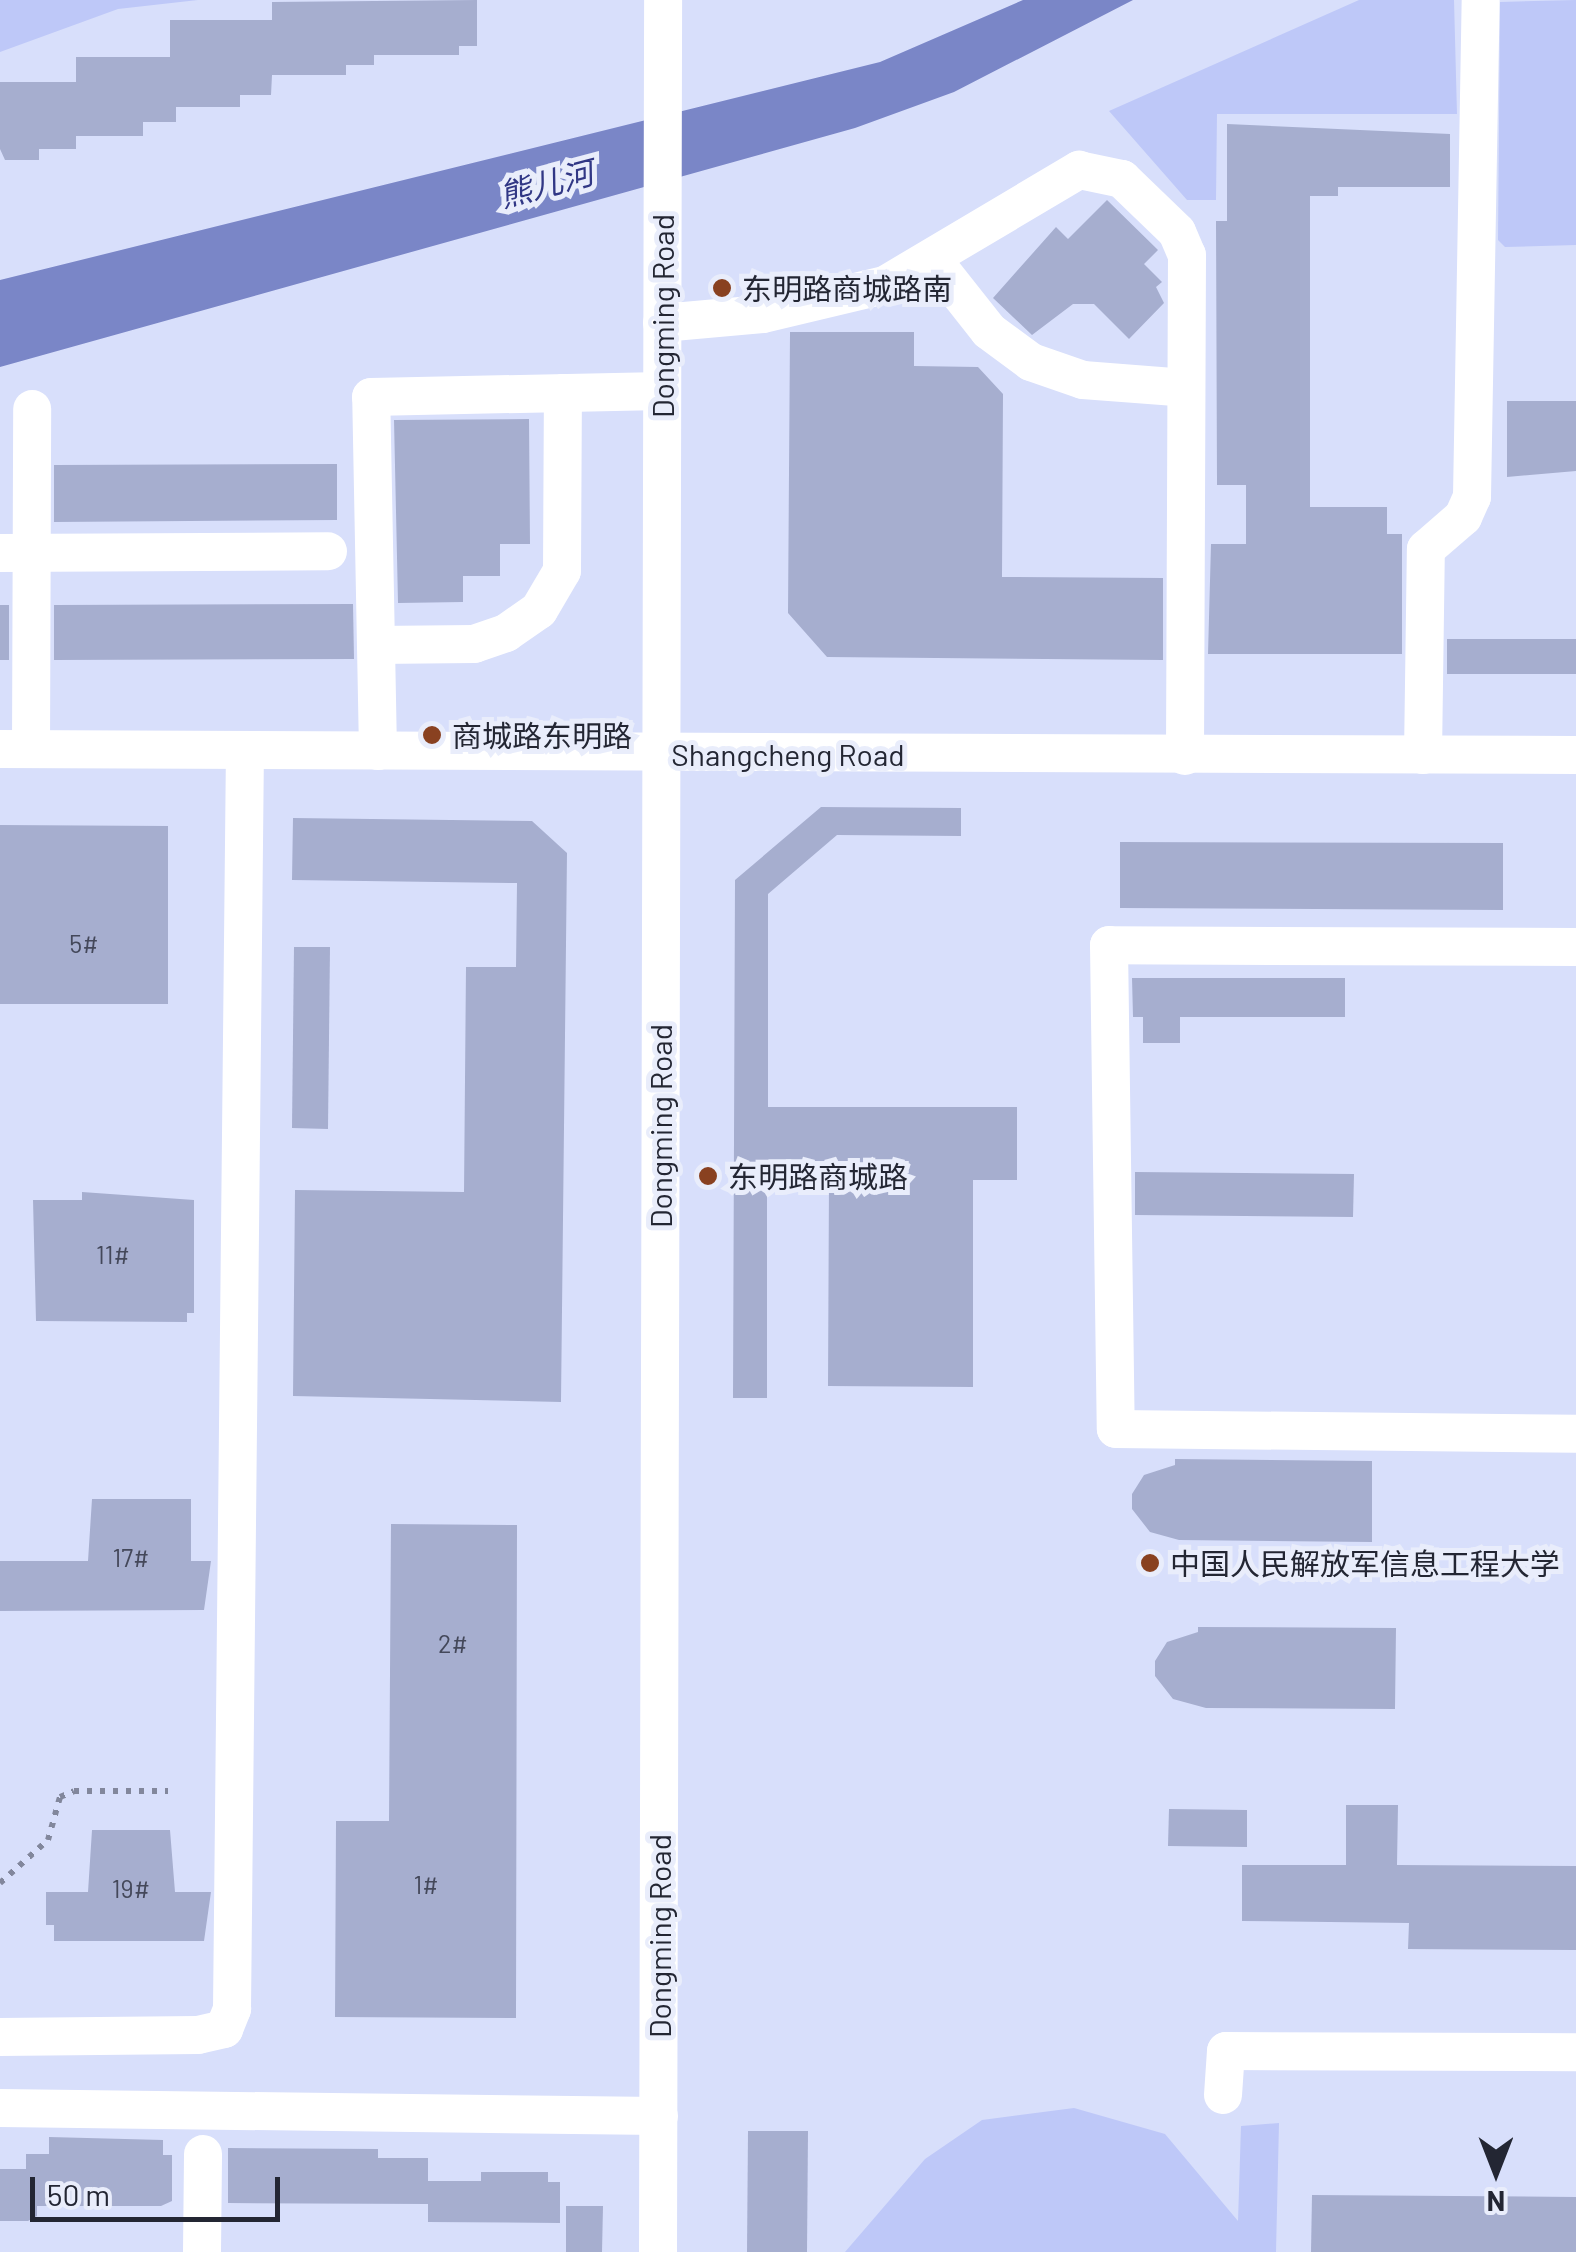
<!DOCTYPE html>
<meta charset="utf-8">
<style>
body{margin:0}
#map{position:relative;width:1576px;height:2252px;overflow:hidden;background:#d8dffb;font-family:Barlow,"Noto Sans SC",sans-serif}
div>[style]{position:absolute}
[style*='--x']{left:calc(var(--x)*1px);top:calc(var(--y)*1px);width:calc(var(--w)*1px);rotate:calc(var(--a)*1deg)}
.green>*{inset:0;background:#bec8f8}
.water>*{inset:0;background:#7a86c7}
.building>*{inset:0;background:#a6aecf}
.path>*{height:6px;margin-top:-3px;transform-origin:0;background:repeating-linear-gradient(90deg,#82879c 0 5px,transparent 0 13px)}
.minor>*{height:38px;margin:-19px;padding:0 19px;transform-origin:19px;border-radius:19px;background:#fff}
.dots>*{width:28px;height:28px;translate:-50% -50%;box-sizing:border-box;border:5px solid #e9edfb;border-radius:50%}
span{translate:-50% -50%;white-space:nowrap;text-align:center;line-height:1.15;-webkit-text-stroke:10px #e9edfb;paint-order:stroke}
.number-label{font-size:25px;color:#44485a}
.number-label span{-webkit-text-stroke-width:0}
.poi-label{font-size:30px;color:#232633}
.left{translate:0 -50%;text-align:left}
.street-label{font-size:30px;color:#232633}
.water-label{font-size:32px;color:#313785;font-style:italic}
.north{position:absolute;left:1446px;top:2122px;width:100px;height:100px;-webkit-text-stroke:8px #e9edfb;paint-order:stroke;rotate:180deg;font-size:28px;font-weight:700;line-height:40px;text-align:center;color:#232633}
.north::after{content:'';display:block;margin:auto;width:35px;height:45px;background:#232633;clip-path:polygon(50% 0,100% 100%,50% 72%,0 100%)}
.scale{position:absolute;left:30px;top:2177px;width:250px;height:45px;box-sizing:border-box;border:5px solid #232633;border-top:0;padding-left:12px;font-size:30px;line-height:35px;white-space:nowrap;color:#232633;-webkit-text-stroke:8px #e9edfb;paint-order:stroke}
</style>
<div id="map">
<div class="green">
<div style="clip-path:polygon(0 0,198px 0,118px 9px,0 52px)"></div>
<div style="clip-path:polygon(1359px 0,1454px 0,1457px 114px,1217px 114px,1216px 200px,1187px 200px,1109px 111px)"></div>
<div style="clip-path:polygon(1576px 0,1576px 245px,1505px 247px,1498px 240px,1500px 2px)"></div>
<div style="clip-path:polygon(1074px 2108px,1165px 2134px,1238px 2221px,1241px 2126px,1279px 2123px,1276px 2252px,845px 2252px,925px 2159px,982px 2120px)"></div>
</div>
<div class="water">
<div style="clip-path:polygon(1023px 0,1133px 0,954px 92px,855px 128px,0 367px,0 280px,880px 62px)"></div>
</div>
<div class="building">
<div style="clip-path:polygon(477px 0,477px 46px,459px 46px,459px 55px,374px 55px,374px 65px,346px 65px,346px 75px,272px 75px,271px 95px,240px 95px,240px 107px,176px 107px,176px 122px,143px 122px,143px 136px,76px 136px,76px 149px,39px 149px,39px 160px,5px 160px,0 149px,0 82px,76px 82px,76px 57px,170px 57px,170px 20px,272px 20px,272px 2px)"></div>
<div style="clip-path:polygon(1227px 124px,1450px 134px,1450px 187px,1338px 187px,1338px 196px,1310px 196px,1310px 507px,1387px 507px,1387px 534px,1402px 534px,1402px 654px,1208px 654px,1211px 544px,1246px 544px,1246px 485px,1217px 485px,1216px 221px,1227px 221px)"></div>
<div style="clip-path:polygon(1107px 200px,1158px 250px,1144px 264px,1162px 282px,1156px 287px,1164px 303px,1129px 339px,1094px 304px,1073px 304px,1032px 335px,993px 298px,1056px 227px,1068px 239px)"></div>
<div style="clip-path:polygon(790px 332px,914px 332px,914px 366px,978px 367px,1003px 394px,1002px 577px,1163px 578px,1163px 660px,827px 657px,788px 613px)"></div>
<div style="clip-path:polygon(1507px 401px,1576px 401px,1576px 471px,1507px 477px)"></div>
<div style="clip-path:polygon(529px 419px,530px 544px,500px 544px,500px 576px,463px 576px,463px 602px,398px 603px,394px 420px)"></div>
<div style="clip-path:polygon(337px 464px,337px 520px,54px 522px,54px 465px)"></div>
<div style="clip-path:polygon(353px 604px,354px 659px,54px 660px,54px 605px)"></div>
<div style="clip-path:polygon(0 605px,9px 605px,9px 660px,0 660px)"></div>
<div style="clip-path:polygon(1447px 639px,1576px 639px,1576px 674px,1447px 674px)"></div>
<div style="clip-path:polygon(821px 807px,961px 808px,961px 836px,837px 835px,768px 894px,768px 1107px,1017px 1107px,1017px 1180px,973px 1180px,973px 1387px,828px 1386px,829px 1179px,767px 1179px,767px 1398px,733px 1398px,735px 880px)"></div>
<div style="clip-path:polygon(293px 818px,532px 821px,567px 853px,561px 1402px,293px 1396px,295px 1190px,464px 1192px,466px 967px,516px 967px,517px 883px,292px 880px)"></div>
<div style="clip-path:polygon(0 825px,168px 826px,168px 1004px,0 1004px)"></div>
<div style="clip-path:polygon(1120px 842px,1503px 843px,1503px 910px,1120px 908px)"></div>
<div style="clip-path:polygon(294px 947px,330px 947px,328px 1129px,292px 1128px)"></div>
<div style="clip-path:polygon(1132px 978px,1345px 978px,1345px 1017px,1180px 1017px,1180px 1043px,1143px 1043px,1143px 1017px,1133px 1017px)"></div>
<div style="clip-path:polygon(1135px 1172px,1354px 1174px,1353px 1217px,1135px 1215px)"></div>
<div style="clip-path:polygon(82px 1192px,194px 1200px,194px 1313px,187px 1313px,187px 1322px,36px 1321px,33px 1200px,82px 1200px)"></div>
<div style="clip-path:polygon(1175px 1459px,1372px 1461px,1372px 1542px,1179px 1540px,1150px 1532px,1132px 1509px,1132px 1494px,1144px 1475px,1175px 1465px)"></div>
<div style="clip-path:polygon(92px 1499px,191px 1499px,191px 1561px,211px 1561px,204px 1610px,0 1611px,0 1561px,88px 1561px)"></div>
<div style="clip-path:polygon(391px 1524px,517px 1525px,516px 2018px,335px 2017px,336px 1821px,389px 1821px)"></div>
<div style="clip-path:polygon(1198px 1627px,1396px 1628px,1395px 1709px,1206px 1708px,1173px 1699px,1155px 1676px,1155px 1661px,1167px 1642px,1198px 1632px)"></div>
<div style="clip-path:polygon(1346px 1805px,1398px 1805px,1397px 1865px,1576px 1866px,1576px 1950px,1408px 1949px,1409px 1923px,1242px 1921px,1242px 1865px,1346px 1865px)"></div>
<div style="clip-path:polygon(1169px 1809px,1247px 1810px,1247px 1847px,1168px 1846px)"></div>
<div style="clip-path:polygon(92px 1830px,170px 1830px,175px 1892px,211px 1892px,204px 1941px,54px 1941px,54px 1925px,46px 1925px,46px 1892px,88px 1892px)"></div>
<div style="clip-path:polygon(748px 2131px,808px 2131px,807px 2252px,747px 2252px)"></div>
<div style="clip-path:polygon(49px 2137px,163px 2140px,163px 2155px,172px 2155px,172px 2201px,161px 2206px,37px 2206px,37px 2216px,28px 2221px,0 2221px,0 2169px,26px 2169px,26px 2154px,49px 2154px)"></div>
<div style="clip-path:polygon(228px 2148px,378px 2149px,378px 2158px,428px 2158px,428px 2181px,481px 2181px,481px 2172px,548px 2172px,548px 2182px,560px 2182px,560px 2223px,428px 2222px,428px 2204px,228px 2203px)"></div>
<div style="clip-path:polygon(1312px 2195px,1576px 2197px,1576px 2252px,1311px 2252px)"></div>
<div style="clip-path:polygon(566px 2206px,603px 2206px,602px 2252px,566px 2252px)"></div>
</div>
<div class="path">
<div style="--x:0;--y:1883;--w:64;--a:-41.9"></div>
<div style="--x:48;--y:1840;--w:45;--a:-74.4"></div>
<div style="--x:60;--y:1797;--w:15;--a:-23"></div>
<div style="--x:74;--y:1791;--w:94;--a:0"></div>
</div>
<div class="minor">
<div style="--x:933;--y:260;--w:90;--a:51.7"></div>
<div style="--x:989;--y:331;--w:52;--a:36.4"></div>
<div style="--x:1031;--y:362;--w:55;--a:19.1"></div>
<div style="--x:1083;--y:380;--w:103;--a:4.4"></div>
<div style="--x:662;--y:323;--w:101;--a:-5.1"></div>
<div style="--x:763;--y:314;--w:125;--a:-13.4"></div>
<div style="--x:885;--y:285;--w:226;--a:-30.7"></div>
<div style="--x:1079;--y:170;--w:44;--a:11.8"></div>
<div style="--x:1122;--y:179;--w:76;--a:43.9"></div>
<div style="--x:1177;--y:232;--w:25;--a:67"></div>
<div style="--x:1187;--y:255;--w:501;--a:90.23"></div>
<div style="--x:0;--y:553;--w:328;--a:-0.3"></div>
<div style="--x:376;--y:645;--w:98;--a:-0.6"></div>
<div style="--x:474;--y:644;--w:34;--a:-19"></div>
<div style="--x:506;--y:633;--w:40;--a:-34.9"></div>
<div style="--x:539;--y:610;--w:45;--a:-59.5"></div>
<div style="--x:562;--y:571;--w:178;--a:-89.7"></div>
<div style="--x:0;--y:749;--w:1576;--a:0.22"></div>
<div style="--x:31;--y:749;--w:340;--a:-89.8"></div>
<div style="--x:378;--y:751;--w:354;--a:-91.1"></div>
<div style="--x:371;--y:397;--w:291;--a:-1.2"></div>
<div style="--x:1423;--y:755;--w:206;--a:-89.2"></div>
<div style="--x:1426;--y:549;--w:49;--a:-40.9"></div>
<div style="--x:1463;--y:517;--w:22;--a:-66"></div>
<div style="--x:1472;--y:497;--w:497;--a:-89"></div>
<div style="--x:1576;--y:947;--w:467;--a:-179.8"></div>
<div style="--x:1109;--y:945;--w:484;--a:89.2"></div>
<div style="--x:1116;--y:1429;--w:460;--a:0.6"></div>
<div style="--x:0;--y:2037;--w:198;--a:-0.6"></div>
<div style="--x:198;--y:2035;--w:27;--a:-13"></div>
<div style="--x:224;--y:2029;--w:22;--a:-68"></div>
<div style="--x:232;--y:2009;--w:1258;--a:-89.41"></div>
<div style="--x:1223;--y:2095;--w:44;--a:-86.1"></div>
<div style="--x:1226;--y:2051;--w:350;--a:0.2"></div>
<div style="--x:0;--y:2108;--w:659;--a:0.7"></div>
<div style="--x:202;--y:2252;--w:98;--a:-89.4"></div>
<div style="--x:658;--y:2252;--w:2252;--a:-89.87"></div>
</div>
<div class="dots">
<div style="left:722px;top:288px;background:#894120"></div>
<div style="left:432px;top:735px;background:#894120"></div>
<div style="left:708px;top:1176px;background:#894120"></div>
<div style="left:1150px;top:1563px;background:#894120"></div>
</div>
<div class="number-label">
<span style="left:84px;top:943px">5#</span>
<span style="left:113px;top:1254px">11#</span>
<span style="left:131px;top:1557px">17#</span>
<span style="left:453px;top:1643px">2#</span>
<span style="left:426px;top:1884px">1#</span>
<span style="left:131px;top:1888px">19#</span>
</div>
<div class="poi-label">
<span class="left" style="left:742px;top:288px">东明路商城路南</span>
<span class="left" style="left:452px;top:735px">商城路东明路</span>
<span class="left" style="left:728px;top:1176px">东明路商城路</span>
<span class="left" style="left:1170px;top:1563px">中国人民解放军信息工程大学</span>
</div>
<div class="street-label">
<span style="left:662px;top:316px;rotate:-90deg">Dongming Road</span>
<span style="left:788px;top:754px">Shangcheng Road</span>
<span style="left:660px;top:1126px;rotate:-90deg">Dongming Road</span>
<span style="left:659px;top:1936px;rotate:-90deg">Dongming Road</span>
</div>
<div class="water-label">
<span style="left:546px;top:183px;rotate:-15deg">熊儿河</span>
</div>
<div class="north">N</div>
<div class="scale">50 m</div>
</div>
